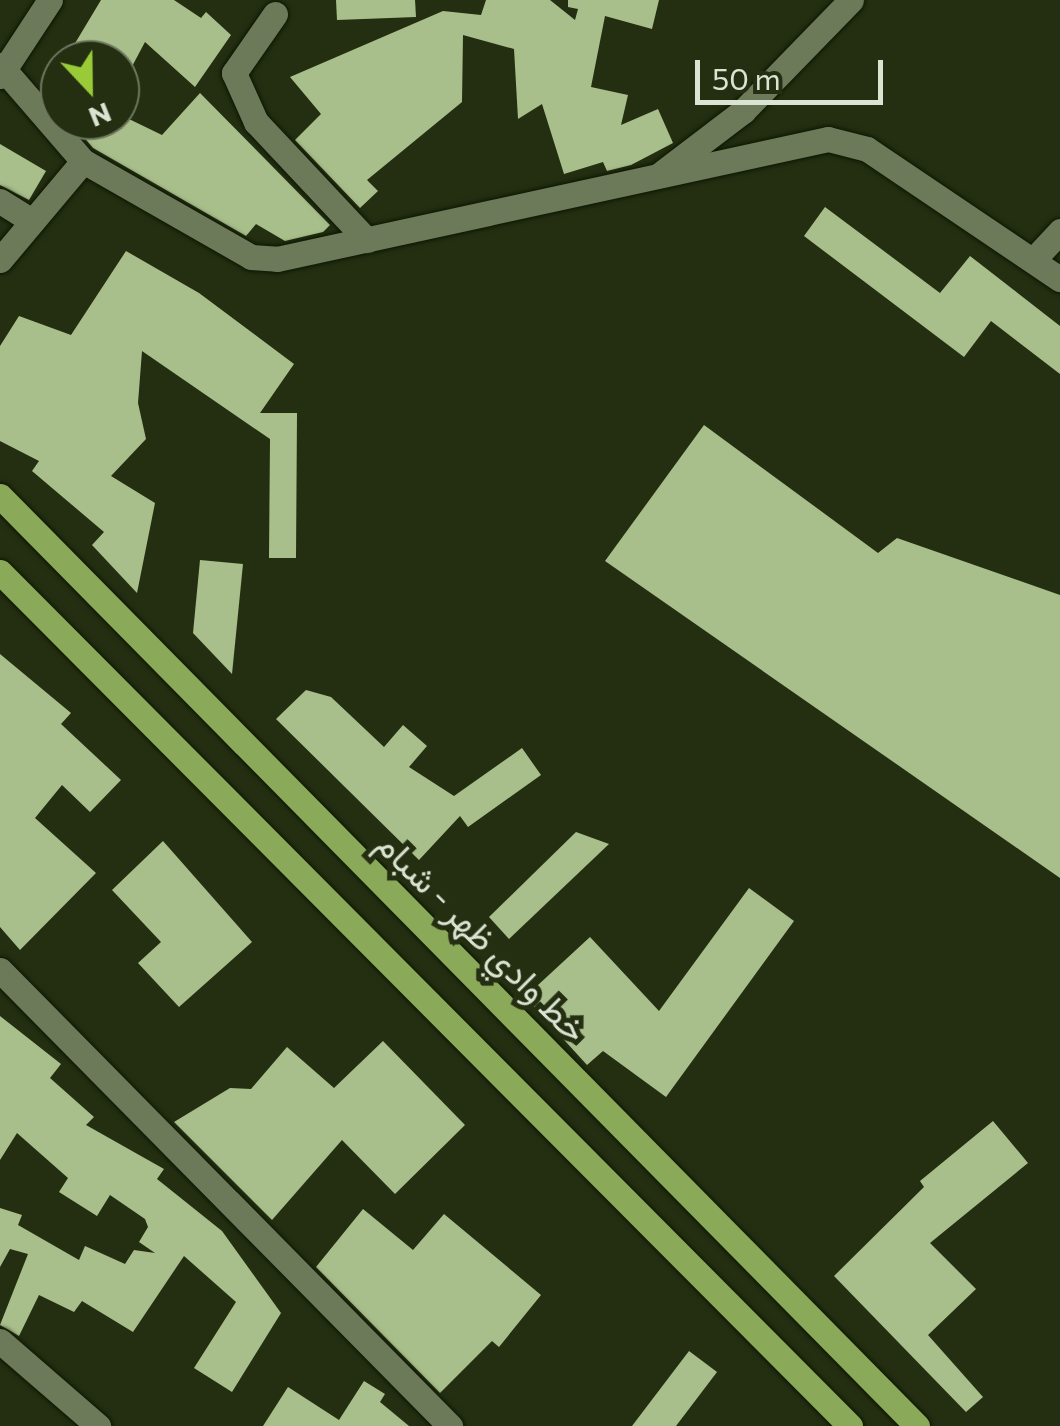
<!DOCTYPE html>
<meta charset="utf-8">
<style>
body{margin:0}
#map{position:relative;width:1060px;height:1426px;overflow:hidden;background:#242f12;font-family:Commissioner,Vazirmatn,sans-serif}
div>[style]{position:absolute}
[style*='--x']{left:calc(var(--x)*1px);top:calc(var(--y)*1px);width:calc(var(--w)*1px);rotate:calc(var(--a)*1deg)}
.building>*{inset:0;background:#a9bf8b}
.roads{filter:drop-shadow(0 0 2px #0d1700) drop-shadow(0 0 2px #0d1700)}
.minor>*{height:25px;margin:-12.5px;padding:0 12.5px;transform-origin:12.5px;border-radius:12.5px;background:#6c7a5a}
.major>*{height:25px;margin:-12.5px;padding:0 12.5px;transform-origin:12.5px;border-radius:12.5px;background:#8aa959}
span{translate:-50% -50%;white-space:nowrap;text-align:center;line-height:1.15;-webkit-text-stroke:10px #242f12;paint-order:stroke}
.street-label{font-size:35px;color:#dbe3d2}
.north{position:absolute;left:40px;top:40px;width:100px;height:100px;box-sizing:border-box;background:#242f12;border:2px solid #6d775f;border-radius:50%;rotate:158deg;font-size:28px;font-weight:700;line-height:40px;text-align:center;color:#dbe3d2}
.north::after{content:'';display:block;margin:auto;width:35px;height:45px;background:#98cb37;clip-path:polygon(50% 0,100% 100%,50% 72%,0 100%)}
.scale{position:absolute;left:695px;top:60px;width:188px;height:45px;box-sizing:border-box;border:5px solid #dbe3d2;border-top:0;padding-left:12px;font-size:30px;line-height:35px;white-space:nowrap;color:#dbe3d2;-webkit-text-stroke:8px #242f12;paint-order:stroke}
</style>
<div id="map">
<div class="building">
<div style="clip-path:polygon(101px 0,174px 0,201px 18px,206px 12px,231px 35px,195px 87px,145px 42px,120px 89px,120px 60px,65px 60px)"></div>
<div style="clip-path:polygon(336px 0,415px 0,416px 17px,337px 20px)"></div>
<div style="clip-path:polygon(486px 0,550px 0,575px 20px,578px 9px,568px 7px,568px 0,659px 0,652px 29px,605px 16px,591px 87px,628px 95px,621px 125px,658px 109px,673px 143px,631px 165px,607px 171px,603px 162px,564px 174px,542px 104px,518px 119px,514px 49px,463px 35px,462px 102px,367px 180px,378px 191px,360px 208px,295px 140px,321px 114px,290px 77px,443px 11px,481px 15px)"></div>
<div style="clip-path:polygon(200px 93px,330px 225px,323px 232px,285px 241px,256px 224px,246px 236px,93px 148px,76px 128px,81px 120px,131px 120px,162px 135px)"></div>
<div style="clip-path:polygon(0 144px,46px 171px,29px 200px,0 185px)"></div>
<div style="clip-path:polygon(825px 207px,940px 293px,970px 256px,1060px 326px,1060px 374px,991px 321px,964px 357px,804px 236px)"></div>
<div style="clip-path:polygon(126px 251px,199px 293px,294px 364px,260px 413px,297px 413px,296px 558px,269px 558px,270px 439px,142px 351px,138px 403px,146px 439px,111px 476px,155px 503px,137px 593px,92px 545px,104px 532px,32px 471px,39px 461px,0 441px,0 346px,19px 316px,71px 335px)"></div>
<div style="clip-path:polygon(704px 425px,878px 553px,897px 538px,1060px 595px,1060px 878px,605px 561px)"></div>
<div style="clip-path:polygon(200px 560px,243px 564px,232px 674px,193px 633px)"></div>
<div style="clip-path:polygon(0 654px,71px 713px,61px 724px,121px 780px,90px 812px,62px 785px,35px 818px,96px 873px,20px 950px,0 927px)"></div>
<div style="clip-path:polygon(306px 690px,331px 697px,384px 747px,403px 725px,427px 746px,409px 767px,454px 796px,522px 748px,541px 775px,468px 827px,460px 816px,419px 860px,276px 719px)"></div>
<div style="clip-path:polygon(576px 832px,609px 844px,509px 939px,489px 917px)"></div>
<div style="clip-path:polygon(163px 841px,252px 942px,179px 1007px,138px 963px,161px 942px,112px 890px)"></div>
<div style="clip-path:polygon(749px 888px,794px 921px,666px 1097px,603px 1051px,587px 1065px,525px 997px,590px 937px,659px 1011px)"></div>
<div style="clip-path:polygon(0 1016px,61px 1064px,50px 1078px,94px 1117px,86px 1125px,164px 1169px,157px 1179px,222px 1231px,281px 1313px,232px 1392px,194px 1368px,236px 1302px,184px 1256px,133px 1332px,82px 1301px,74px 1312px,39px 1295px,19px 1336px,0 1325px,28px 1254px,10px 1249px,0 1267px,0 1208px,22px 1215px,18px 1225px,79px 1260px,85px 1246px,125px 1264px,134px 1250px,155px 1253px,139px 1242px,148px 1227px,145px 1219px,110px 1195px,97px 1216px,59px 1192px,68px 1178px,17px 1133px,0 1160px)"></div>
<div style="clip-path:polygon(383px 1041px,465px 1125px,395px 1194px,342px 1140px,272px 1220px,174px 1122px,230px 1088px,251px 1089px,287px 1047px,334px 1088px)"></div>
<div style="clip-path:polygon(993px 1121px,1028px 1163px,930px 1243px,976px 1289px,928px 1335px,983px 1397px,966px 1412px,834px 1276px,924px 1187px,920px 1181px)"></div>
<div style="clip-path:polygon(363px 1209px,413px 1250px,444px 1214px,541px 1295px,499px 1347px,492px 1341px,440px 1393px,316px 1267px)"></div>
<div style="clip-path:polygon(689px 1351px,717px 1372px,676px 1426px,632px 1426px)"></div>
<div style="clip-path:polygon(364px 1381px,385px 1394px,380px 1402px,409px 1426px,263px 1426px,288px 1387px,339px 1420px)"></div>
</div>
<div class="roads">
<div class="minor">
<div style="--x:275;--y:14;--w:72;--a:124.8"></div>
<div style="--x:234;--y:73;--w:54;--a:65.8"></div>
<div style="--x:256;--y:122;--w:162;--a:46.8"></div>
<div style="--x:0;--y:65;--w:127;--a:49.2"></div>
<div style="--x:83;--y:161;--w:193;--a:29.7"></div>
<div style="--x:251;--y:257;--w:26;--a:4"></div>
<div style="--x:277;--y:259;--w:564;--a:-12.29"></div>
<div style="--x:828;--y:139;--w:40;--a:14.4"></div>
<div style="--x:867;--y:149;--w:233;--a:34"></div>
<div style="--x:0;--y:76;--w:91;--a:-56.7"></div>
<div style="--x:659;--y:175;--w:106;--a:-37.3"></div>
<div style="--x:743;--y:111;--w:155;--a:-45.8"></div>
<div style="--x:0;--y:201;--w:38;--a:32"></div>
<div style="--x:1035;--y:258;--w:37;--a:-47"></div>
<div style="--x:0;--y:260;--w:129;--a:-50"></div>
<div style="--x:0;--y:970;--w:641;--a:45.38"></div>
<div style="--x:0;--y:1341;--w:130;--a:40.9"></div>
</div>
<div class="major">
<div style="--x:0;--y:496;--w:1306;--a:45.4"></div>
<div style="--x:0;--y:572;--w:1205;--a:45.13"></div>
</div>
</div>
<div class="street-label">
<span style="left:483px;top:936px;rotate:45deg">خط وادي ظهر - شبام</span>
</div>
<div class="north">N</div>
<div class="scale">50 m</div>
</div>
